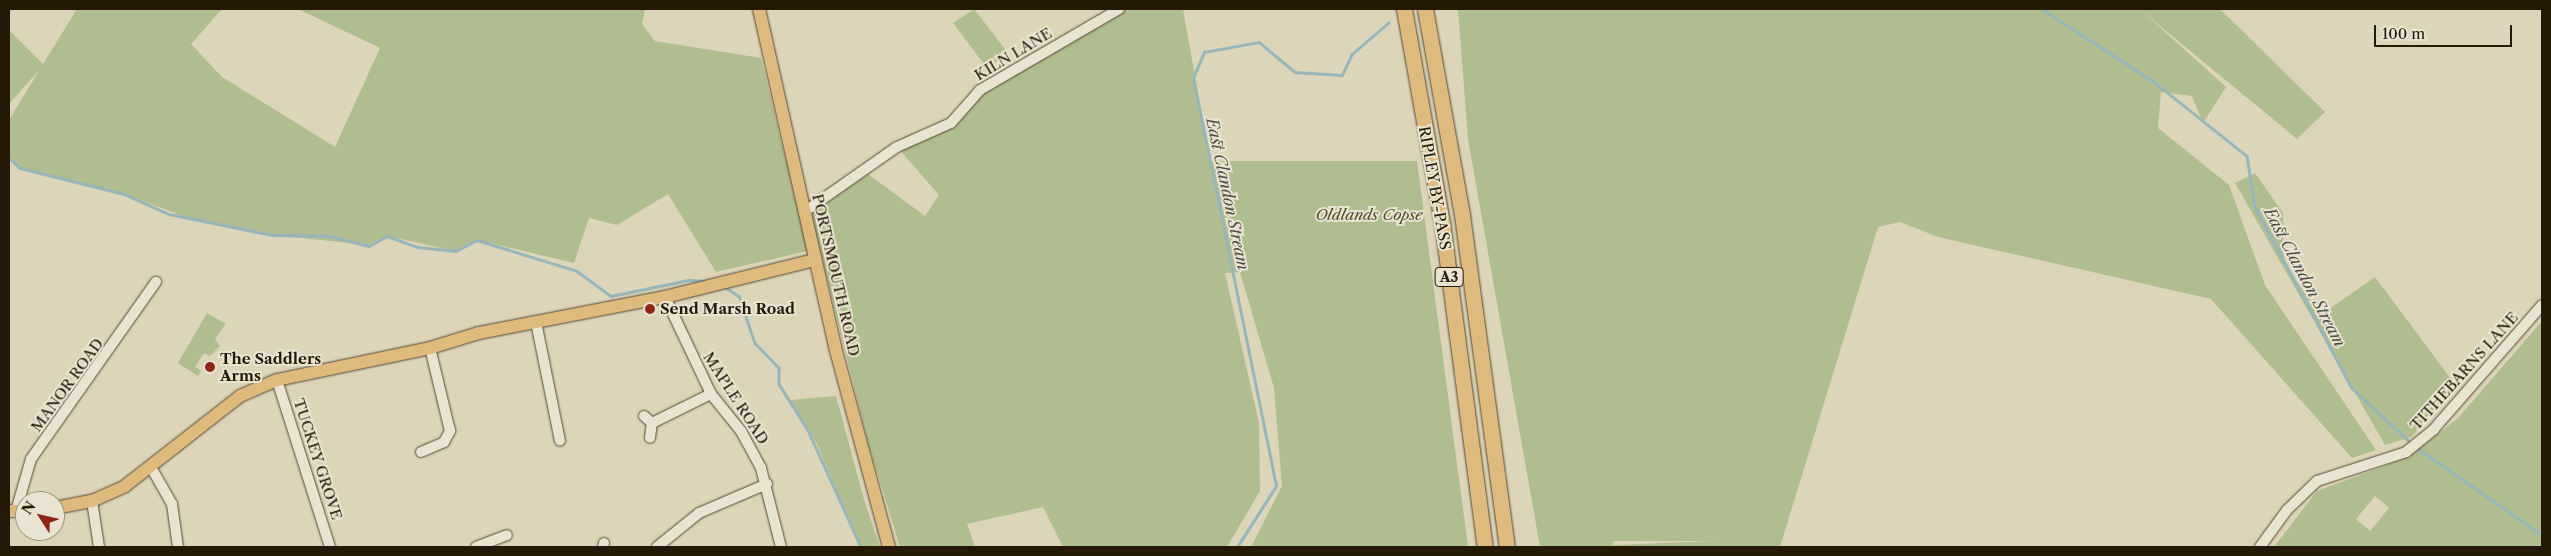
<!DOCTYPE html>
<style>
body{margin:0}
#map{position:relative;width:2551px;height:556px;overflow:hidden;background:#ddd5b9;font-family:"Libre Caslon Text",serif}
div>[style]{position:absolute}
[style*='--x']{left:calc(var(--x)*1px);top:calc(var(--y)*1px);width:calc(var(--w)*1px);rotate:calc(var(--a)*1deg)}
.green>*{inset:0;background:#b0bd90}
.stream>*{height:2.5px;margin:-1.25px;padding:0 1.25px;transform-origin:1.25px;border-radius:1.25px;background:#97b6ba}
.roads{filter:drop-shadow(0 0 1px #534733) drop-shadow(0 0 1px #534733)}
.minor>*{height:10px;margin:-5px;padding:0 5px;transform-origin:5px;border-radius:5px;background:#e9e4d2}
.major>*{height:12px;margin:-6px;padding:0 6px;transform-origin:6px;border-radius:6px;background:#deba7c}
.highway>*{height:15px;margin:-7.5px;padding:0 7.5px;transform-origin:7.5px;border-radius:7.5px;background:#deba7c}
.dots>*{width:14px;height:14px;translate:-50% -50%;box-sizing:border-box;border:2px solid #e9e4d2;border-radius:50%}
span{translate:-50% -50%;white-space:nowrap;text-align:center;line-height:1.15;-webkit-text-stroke:4px #e9e4d2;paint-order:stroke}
.shield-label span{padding:1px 4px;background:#e9e4d2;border:1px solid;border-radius:4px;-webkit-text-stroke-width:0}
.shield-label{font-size:14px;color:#251806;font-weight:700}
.street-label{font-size:15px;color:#251806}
.park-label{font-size:15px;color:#4f4a2f;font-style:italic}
.poi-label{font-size:15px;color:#251806;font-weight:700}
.left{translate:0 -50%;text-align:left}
.water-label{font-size:16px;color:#4d4f45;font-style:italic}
.frame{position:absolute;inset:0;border:10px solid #251806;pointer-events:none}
.north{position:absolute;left:15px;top:491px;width:50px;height:50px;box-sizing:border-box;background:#e9e4d2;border:1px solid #9b9280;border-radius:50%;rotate:305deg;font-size:14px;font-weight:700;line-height:20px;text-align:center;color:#251806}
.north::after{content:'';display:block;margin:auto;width:18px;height:22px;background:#8f2418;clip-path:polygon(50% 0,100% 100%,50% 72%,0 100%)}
.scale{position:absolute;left:2374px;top:25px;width:138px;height:22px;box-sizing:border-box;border:2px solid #251806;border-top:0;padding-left:6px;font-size:15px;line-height:18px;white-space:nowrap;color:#251806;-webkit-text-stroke:4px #e9e4d2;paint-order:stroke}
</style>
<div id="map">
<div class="green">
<div style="clip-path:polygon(77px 9px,222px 9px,191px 44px,222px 77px,335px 147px,380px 48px,298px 9px,645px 9px,642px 24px,655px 41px,761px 58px,808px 251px,716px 272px,668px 194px,617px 225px,589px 218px,574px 263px,477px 240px,455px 251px,387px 236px,369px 245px,272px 235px,191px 219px,124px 194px,20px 168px,9px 158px,9px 120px,40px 69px,9px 104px,9px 30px,43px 64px)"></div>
<div style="clip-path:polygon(974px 9px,1008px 53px,987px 68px,953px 23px)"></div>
<div style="clip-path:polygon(1122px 9px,1183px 9px,1210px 161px,1417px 161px,1468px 547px,1251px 547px,1282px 486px,1274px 388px,1240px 272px,1225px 273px,1259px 423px,1260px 491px,1227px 547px,1063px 547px,1043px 507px,967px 524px,975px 547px,900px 547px,868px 443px,811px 214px,868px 174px,925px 216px,939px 195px,898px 148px,938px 131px,981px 91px)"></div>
<div style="clip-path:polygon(evenodd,1458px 9px,2220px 9px,2325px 112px,2297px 139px,2143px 12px,2226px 87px,2203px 123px,2192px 96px,2161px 92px,2158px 128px,2229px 185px,2265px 285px,2376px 450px,2352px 458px,2211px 299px,1938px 237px,1900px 222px,1878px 227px,1780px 547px,1540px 547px,1468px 139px,1458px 9px,1715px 541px,1613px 545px,1613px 541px,1715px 541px)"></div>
<div style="clip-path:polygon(2255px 173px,2283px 213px,2284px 265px,2322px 314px,2375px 277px,2457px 387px,2411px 437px,2385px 445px,2235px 183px)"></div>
<div style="clip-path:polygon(207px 313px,226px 324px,215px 339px,220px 346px,210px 356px,204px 353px,195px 367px,201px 371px,198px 376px,178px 363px)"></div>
<div style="clip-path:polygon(evenodd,2542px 321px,2542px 547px,2274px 547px,2317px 491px,2409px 457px,2458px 418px,2542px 321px,2375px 496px,2389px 508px,2370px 531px,2356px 519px,2375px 496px)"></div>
<div style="clip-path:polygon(836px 396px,865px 503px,880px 547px,860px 547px,817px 444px,790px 400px)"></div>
</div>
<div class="stream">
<div style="--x:2042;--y:9;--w:132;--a:33"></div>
<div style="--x:2153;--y:81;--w:120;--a:38.6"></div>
<div style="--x:2247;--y:156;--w:52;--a:81.1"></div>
<div style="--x:2255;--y:207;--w:205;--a:61.8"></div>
<div style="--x:2352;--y:388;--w:82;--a:43"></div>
<div style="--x:9;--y:158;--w:15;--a:42"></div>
<div style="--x:20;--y:168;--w:107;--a:14"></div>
<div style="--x:124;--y:194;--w:49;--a:24"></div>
<div style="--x:169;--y:214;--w:105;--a:11.5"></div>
<div style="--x:272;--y:235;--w:58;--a:1"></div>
<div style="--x:330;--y:236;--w:40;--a:14.4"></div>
<div style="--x:369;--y:246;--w:21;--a:-29"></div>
<div style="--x:387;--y:236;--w:33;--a:20"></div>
<div style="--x:418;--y:247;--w:38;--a:6"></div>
<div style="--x:456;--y:251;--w:24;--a:-28"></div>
<div style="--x:477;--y:240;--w:105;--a:17.2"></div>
<div style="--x:577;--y:271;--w:42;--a:36.3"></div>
<div style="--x:611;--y:296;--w:80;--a:-11.6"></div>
<div style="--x:689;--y:280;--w:17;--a:3"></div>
<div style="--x:725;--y:287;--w:17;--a:33"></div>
<div style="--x:739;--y:296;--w:50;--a:71.2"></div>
<div style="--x:755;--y:343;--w:35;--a:46"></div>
<div style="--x:779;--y:368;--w:16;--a:90"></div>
<div style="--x:779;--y:384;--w:54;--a:57.8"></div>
<div style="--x:808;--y:430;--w:128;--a:65.6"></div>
<div style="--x:2416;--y:447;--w:154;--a:34.9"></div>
<div style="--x:1237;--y:547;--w:72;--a:-57.4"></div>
<div style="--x:1276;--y:486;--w:416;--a:-101.5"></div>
<div style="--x:1193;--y:78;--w:28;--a:-67"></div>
<div style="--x:1204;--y:52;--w:56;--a:-10.3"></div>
<div style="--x:1259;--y:42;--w:47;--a:39.8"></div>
<div style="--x:1295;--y:72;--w:47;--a:3.7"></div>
<div style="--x:1342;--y:75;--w:23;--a:-65"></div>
<div style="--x:1352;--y:54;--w:48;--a:-40.7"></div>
</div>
<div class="roads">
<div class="minor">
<div style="--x:804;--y:212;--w:113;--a:-35"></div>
<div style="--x:897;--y:147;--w:59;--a:-24"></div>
<div style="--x:951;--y:123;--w:44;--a:-48.7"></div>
<div style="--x:980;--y:90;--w:161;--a:-30.2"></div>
<div style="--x:665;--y:297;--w:107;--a:64.6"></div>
<div style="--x:711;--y:394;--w:48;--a:51"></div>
<div style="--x:741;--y:431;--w:42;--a:61.6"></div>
<div style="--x:761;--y:468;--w:81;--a:75.8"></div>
<div style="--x:536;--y:322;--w:121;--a:78.6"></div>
<div style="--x:277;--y:380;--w:175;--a:72.4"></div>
<div style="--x:644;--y:416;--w:11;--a:41"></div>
<div style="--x:652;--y:423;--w:15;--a:98"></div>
<div style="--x:652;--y:423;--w:66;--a:-26.2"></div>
<div style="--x:421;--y:452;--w:25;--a:-23"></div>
<div style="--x:444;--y:442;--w:13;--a:-61"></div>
<div style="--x:450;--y:431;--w:85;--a:-103.5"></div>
<div style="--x:152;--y:469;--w:40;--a:60.3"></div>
<div style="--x:172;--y:504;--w:43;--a:82.1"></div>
<div style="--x:92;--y:501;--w:47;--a:81.3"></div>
<div style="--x:16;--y:511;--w:54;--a:-73.9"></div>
<div style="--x:31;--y:459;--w:217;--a:-54.8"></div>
<div style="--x:476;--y:547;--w:33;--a:-21"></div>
<div style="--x:603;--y:547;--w:4;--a:-76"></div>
<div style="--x:657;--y:547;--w:54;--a:-39"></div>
<div style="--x:699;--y:513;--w:74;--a:-23.1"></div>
<div style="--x:2260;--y:547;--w:46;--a:-53.9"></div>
<div style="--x:2287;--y:510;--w:42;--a:-44"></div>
<div style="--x:2317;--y:481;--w:94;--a:-18"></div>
<div style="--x:2406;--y:452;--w:36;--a:-39"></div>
<div style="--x:2434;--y:429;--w:164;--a:-48.9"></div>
</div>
<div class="major">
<div style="--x:759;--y:9;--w:346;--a:77.3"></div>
<div style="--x:835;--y:347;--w:207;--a:74.9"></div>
<div style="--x:55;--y:508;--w:38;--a:-11"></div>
<div style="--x:92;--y:501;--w:36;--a:-24"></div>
<div style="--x:125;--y:486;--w:146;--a:-38"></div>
<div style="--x:240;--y:396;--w:40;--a:-23.4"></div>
<div style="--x:277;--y:380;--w:156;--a:-11.8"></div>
<div style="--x:430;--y:348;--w:51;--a:-17"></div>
<div style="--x:479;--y:333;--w:189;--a:-11"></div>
<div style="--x:665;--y:297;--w:154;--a:-13.9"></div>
<div style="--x:9;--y:511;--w:16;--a:0"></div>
</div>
<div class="highway">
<div style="--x:1404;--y:9;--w:216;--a:79.9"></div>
<div style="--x:1442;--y:222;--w:328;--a:82.5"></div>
<div style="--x:1425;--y:9;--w:209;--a:79.8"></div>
<div style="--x:1462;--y:215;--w:335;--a:82.3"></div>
</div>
</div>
<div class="dots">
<div style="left:650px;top:309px;background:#8f2418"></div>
<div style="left:210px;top:367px;background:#8f2418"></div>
</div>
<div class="shield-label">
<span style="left:1449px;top:277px">A3</span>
</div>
<div class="street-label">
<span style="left:1013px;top:54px;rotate:-31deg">KILN LANE</span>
<span style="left:1435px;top:188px;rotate:80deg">RIPLEY BY-PASS</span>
<span style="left:836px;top:275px;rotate:77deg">PORTSMOUTH ROAD</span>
<span style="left:2464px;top:371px;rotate:-48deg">TITHEBARNS LANE</span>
<span style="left:67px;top:385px;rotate:-54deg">MANOR ROAD</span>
<span style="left:736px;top:398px;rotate:57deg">MAPLE ROAD</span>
<span style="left:318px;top:459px;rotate:72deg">TUCKEY GROVE</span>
</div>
<div class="park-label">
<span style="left:1369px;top:215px">Oldlands Copse</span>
</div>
<div class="poi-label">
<span class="left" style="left:660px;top:309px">Send Marsh Road</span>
<span class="left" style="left:220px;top:367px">The Saddlers<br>Arms</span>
</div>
<div class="water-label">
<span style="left:1228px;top:194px;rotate:78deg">East Clandon Stream</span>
<span style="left:2305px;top:277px;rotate:62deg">East Clandon Stream</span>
</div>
<div class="frame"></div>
<div class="north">N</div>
<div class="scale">100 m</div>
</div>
